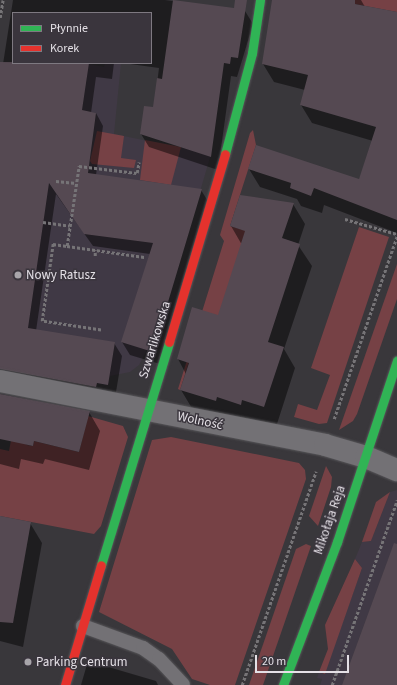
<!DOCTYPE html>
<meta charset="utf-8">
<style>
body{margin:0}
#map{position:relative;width:397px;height:685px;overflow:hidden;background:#39373b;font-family:"Source Sans 3",sans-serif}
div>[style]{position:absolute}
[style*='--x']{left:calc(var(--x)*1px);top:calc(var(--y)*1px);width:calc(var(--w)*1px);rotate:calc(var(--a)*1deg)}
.built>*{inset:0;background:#403945}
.green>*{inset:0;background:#764145}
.shadow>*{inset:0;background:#0007}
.building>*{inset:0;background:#554952}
.path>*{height:2.5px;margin-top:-1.25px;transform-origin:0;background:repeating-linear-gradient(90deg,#767477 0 3px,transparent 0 5px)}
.roads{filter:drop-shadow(0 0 1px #575659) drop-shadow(0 0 1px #575659)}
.lane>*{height:14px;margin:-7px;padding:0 7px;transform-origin:7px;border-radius:7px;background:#737175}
.street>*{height:22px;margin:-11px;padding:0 11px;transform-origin:11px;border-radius:11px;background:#737175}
.fast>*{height:9px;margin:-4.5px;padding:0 4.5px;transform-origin:4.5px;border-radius:4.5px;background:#30b455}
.jam>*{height:9px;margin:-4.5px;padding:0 4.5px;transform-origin:4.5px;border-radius:4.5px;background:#e5322d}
.dots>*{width:11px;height:11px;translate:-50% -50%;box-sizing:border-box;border:2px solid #3a353d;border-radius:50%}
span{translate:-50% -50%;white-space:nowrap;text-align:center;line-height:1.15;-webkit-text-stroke:3px #3a353d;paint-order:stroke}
.poi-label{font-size:13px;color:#e4e0e6}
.left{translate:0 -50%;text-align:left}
.street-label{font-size:13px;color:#e4e0e6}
.legend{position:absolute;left:12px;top:12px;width:140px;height:52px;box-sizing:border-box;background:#3a353d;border:1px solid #7e7981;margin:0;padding:5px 7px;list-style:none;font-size:12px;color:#e4e0e6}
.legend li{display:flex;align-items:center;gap:8px;height:20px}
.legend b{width:20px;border:1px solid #7e7981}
.scale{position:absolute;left:255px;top:655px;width:94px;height:18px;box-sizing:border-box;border:2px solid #e4e0e6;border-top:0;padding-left:5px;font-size:12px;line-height:14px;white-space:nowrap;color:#e4e0e6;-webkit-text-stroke:3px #3a353d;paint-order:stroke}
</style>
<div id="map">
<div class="built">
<div style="clip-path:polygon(84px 63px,104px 67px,105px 63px,121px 63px,114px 134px,211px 154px,153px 352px,147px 350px,139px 365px,130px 372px,110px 376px,108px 385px,0 365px,0 114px,94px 130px,96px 113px,63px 106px,65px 93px,84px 96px,87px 78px,67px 74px)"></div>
<div style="clip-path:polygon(397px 490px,397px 546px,392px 549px,342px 685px,320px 685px,322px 679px,317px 678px,319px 672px,324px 674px,362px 568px,355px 559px,362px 542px,371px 541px,390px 492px)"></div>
</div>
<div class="green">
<div style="clip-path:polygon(355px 0,397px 0,397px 12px,355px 4px)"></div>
<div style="clip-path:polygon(253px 130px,256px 145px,230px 226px,250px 232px,222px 317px,193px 349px,180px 390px,178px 389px,224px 241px,220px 235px,250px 133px)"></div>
<div style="clip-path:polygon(97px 131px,124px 136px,121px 158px,136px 160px,134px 168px,92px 164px,90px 161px)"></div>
<div style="clip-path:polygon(145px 140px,181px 147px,171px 185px,140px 180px)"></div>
<div style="clip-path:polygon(359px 227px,389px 237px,327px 423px,319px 424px,294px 417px,295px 414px,298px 404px,317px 410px,330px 375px,311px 368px)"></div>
<div style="clip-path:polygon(397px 264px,397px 299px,357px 414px,353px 421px,339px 430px)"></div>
<div style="clip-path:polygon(88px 416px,123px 426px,128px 437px,101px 526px,94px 534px,0 516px,0 449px,9px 451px,12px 435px,27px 445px,33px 446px,34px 441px,79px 452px)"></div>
<div style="clip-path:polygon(171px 437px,299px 463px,305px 470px,306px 479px,235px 685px,210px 685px,192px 679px,172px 649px,99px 612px,152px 440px)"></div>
<div style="clip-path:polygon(326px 466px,332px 477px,331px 487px,318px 526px,309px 516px)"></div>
<div style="clip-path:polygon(390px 492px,371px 541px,362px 542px,376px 502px)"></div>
<div style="clip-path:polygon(306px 544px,311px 546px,263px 685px,249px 685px,296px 549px)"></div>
<div style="clip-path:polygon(355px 559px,362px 568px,325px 674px,319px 672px,328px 649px,325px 625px)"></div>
</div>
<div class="shadow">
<div style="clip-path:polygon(13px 0,165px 0,245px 11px,253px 24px,237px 77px,231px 76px,218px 170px,149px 147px,141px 134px,154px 108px,159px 68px,123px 63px,151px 63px,151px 13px,13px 13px,13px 63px,114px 63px,112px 79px,96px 77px,91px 113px,96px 113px,103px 126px,96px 175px,201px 190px,209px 203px,160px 364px,130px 355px,122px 342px,150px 254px,93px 246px,56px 194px,36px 331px,114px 343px,122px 356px,115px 398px,0 377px,0 63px,3px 64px)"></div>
<div style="clip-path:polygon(281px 0,361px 0,365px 7px,397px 13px,397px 233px,324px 205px,322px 213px,301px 206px,297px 199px,260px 187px,249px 169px,359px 180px,373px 141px,312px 123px,301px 105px,305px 90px,274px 82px,263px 64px)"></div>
<div style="clip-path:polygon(293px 204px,305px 224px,298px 245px,312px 266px,284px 349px,295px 368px,276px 427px,193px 410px,181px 390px,186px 374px,178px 359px,219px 317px,242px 245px,231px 226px)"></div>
<div style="clip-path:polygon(0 394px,89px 412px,100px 431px,89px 470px,45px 459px,43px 464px,21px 459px,19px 469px,0 464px)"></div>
<div style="clip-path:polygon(0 517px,30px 523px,42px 543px,23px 647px,0 641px)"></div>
<div style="clip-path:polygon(88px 661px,156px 681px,158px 685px,81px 685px)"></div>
</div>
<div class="building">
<div style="clip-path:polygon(173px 0,234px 8px,235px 0,247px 0,238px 58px,231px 57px,230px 64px,224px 63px,211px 157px,140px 134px,144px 106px,153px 107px,157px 78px,162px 79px)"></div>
<div style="clip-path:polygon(272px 0,355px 0,355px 4px,397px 12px,397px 220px,314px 188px,311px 196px,290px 188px,291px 183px,248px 169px,256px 145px,359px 179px,376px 127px,300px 105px,308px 75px,262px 64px)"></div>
<div style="clip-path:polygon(0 62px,89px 63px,82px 110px,96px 113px,88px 173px,202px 189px,153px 352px,121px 342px,153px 243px,84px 234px,49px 183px,28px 328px,115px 342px,108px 385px,97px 383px,96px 387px,0 369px)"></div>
<div style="clip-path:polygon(240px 195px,294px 203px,282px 238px,300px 244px,268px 342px,284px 347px,264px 407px,242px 400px,241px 405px,217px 397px,216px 401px,180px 390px,189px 363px,177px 359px,192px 307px,218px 315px,245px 231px,230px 226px)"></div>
<div style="clip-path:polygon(0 394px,90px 411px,79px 452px,34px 441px,33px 446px,0 439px)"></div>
<div style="clip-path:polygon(0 516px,31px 522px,13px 623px,0 622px)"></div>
<div style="clip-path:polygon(394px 543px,397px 544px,397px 685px,342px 685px)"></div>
</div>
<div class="path">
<div style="--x:0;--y:18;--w:18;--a:-81"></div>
<div style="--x:56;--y:181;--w:20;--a:6"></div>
<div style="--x:345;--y:219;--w:54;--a:16.1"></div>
<div style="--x:43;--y:222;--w:27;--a:8"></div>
<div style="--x:67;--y:246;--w:78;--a:8.1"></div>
<div style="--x:95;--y:256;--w:6;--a:-90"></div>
<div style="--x:101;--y:330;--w:60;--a:-171.3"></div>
<div style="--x:42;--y:321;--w:78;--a:-81.9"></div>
<div style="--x:53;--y:244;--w:14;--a:8"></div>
<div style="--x:67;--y:246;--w:81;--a:-81.5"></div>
<div style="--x:79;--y:166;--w:58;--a:6.9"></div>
<div style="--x:137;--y:173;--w:11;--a:-80"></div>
<div style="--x:334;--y:419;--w:194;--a:-71"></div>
<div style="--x:242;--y:685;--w:226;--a:-70.9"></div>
<div style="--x:332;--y:685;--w:196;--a:-70.6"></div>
</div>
<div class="roads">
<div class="lane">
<div style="--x:83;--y:626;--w:64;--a:20.1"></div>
<div style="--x:143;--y:648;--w:19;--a:35"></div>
<div style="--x:159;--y:659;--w:35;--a:47"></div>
</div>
<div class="street">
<div style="--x:0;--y:381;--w:331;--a:11.1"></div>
<div style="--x:325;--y:445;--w:43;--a:16.3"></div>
<div style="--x:366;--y:457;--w:34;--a:23"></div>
</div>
<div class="fast">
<div style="--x:225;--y:154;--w:105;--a:-75"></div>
<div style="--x:252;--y:53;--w:54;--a:-81.4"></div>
<div style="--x:101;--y:565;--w:233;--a:-73"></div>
<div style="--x:283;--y:685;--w:153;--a:-69.3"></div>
<div style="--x:337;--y:542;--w:191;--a:-71.7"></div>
</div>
<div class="jam">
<div style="--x:169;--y:342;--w:196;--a:-73.4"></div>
<div style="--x:65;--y:685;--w:125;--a:-73.3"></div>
</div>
</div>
<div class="dots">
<div style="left:18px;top:275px;background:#a8a5aa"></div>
<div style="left:28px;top:662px;background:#a8a5aa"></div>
</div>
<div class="poi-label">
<span class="left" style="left:26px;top:275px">Nowy Ratusz</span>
<span class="left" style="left:36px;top:662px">Parking Centrum</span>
</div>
<div class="street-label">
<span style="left:155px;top:340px;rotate:-73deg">Szwarlikowska</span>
<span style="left:200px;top:421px;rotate:12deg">Wolność</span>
<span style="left:330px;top:520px;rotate:-71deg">Mikołaja Reja</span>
</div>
<ul class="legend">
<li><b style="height:5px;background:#30b455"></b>Płynnie</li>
<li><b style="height:5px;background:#e5322d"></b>Korek</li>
</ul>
<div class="scale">20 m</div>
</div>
